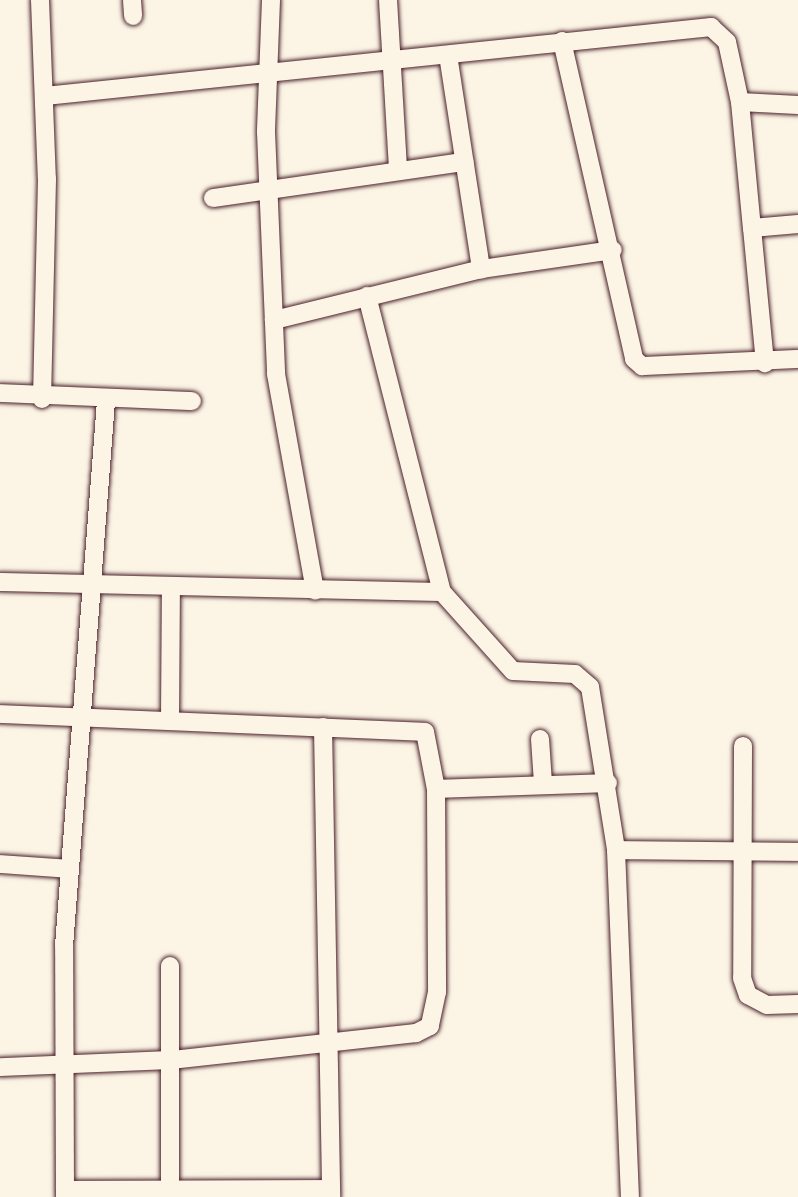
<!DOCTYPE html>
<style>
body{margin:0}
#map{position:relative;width:798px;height:1197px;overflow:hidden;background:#fcf5e5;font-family:"Architects Daughter",sans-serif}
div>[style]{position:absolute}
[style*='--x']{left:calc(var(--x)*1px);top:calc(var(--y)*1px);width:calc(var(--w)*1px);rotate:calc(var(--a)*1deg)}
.roads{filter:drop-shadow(0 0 2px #4a1f2b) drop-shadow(0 0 2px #4a1f2b)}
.street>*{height:18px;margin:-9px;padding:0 9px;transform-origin:9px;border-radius:9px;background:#fcf5e5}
span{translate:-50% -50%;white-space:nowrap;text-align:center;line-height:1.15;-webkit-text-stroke:6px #fcf5e5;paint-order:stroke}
</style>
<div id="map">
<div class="roads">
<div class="street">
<div style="--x:40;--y:0;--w:179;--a:87.8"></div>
<div style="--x:47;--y:179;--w:220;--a:91.3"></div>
<div style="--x:132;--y:0;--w:16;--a:86"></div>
<div style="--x:271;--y:0;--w:132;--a:92.2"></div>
<div style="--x:266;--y:132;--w:242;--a:87.6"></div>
<div style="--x:276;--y:374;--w:220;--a:79.8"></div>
<div style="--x:388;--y:0;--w:170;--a:86.6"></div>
<div style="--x:562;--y:41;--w:326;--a:77.2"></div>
<div style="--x:634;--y:359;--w:11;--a:41"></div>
<div style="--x:642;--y:366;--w:156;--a:-2.6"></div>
<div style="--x:448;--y:55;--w:217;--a:81.2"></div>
<div style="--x:45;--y:96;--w:670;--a:-5.91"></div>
<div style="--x:711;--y:27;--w:22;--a:43"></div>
<div style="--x:727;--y:42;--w:61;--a:77.8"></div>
<div style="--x:740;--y:102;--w:127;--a:84.6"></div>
<div style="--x:752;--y:228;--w:46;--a:-5"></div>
<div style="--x:740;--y:102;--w:58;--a:3"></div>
<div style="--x:213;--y:198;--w:254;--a:-8.2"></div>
<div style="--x:752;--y:228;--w:136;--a:84.5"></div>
<div style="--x:367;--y:296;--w:305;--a:75.8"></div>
<div style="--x:442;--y:592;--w:106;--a:48.1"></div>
<div style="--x:513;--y:671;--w:62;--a:2.8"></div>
<div style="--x:575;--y:674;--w:20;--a:41"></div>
<div style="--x:590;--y:687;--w:165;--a:80.9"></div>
<div style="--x:616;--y:850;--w:347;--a:87.7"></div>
<div style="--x:274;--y:320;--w:213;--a:-13.8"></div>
<div style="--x:481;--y:269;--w:133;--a:-8.2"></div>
<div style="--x:0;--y:393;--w:192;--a:2.4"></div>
<div style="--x:0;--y:582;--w:442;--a:1.3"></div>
<div style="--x:0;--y:714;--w:425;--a:2.4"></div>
<div style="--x:425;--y:732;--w:58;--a:79.1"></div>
<div style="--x:436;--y:789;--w:203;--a:89.7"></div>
<div style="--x:437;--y:992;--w:35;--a:102"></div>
<div style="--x:430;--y:1026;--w:16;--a:153"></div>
<div style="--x:416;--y:1033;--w:247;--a:173.7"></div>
<div style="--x:170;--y:1060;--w:170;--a:177.6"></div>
<div style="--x:170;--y:721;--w:133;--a:-89.6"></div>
<div style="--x:323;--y:727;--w:470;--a:89"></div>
<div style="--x:540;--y:739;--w:44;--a:86.1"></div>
<div style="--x:743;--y:746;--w:232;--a:90.2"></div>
<div style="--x:742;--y:978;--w:18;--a:71"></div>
<div style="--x:748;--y:995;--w:21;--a:28"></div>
<div style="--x:767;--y:1005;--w:31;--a:-2"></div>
<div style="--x:436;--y:789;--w:172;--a:-2"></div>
<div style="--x:616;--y:850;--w:182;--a:0.6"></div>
<div style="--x:0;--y:864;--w:69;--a:4.1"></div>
<div style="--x:170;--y:966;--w:229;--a:90"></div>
<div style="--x:65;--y:1190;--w:266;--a:-0.2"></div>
<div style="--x:65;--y:1197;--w:251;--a:-90.2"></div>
<div style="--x:64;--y:946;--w:546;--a:-85.59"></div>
</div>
</div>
</div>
